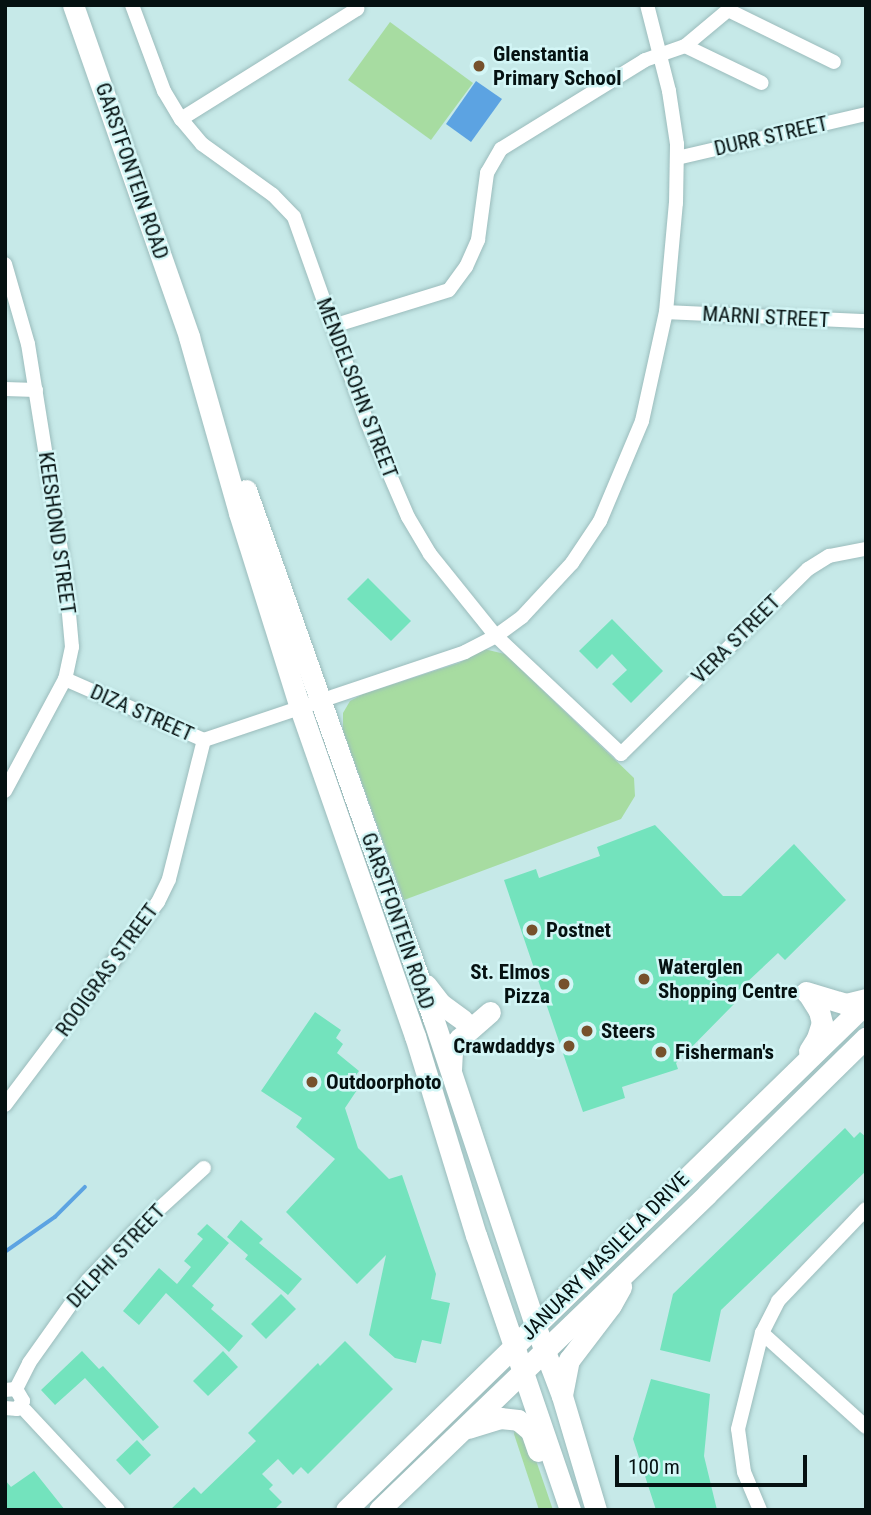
<!DOCTYPE html>
<style>
body{margin:0}
#map{position:relative;width:871px;height:1515px;overflow:hidden;background:#c6e9e8;font-family:"Roboto Condensed",sans-serif}
div>[style]{position:absolute}
[style*='--x']{left:calc(var(--x)*1px);top:calc(var(--y)*1px);width:calc(var(--w)*1px);rotate:calc(var(--a)*1deg)}
.green>*{inset:0;background:#a7dca1}
.water>*{inset:0;background:#5ca3e2}
.stream>*{height:3.5px;margin:-1.75px;padding:0 1.75px;transform-origin:1.75px;border-radius:1.75px;background:#5ca3e2}
.building>*{inset:0;background:#73e3bd}
.roads{filter:drop-shadow(0 0 2px #9bbcbc) drop-shadow(0 0 2px #9bbcbc)}
.minor>*{height:14px;margin:-7px;padding:0 7px;transform-origin:7px;border-radius:7px;background:#fff}
.secondary>*{height:21px;margin:-10.5px;padding:0 10.5px;transform-origin:10.5px;border-radius:10.5px;background:#fff}
.dots>*{width:19px;height:19px;translate:-50% -50%;box-sizing:border-box;border:4px solid #d3f6f6;border-radius:50%}
span{translate:-50% -50%;white-space:nowrap;text-align:center;line-height:1.15;-webkit-text-stroke:5px #d3f6f6;paint-order:stroke}
.poi-label{font-size:21px;color:#051111;font-weight:700}
.left{translate:0 -50%;text-align:left}
.right{translate:-100% -50%;text-align:right}
.street-label{font-size:21px;color:#051111}
.frame{position:absolute;inset:0;border:7px solid #051111;pointer-events:none}
.scale{position:absolute;left:615px;top:1455px;width:192px;height:32px;box-sizing:border-box;border:4px solid #051111;border-top:0;padding-left:9px;font-size:21px;line-height:24px;white-space:nowrap;color:#051111;-webkit-text-stroke:5px #d3f6f6;paint-order:stroke}
</style>
<div id="map">
<div class="green">
<div style="clip-path:polygon(390px 22px,473px 83px,431px 140px,348px 80px)"></div>
<div style="clip-path:polygon(484px 649px,505px 654px,634px 778px,635px 796px,621px 819px,404px 900px,343px 730px,343px 713px,350px 701px,363px 694px,459px 663px)"></div>
<div style="clip-path:polygon(515px 1425px,526px 1431px,553px 1510px,539px 1510px,514px 1434px)"></div>
</div>
<div class="water">
<div style="clip-path:polygon(476px 81px,502px 99px,471px 142px,446px 124px)"></div>
</div>
<div class="stream">
<div style="--x:5;--y:1252;--w:61;--a:-35"></div>
<div style="--x:55;--y:1217;--w:42;--a:-45"></div>
</div>
<div class="building">
<div style="clip-path:polygon(368px 578px,411px 621px,391px 641px,347px 599px)"></div>
<div style="clip-path:polygon(612px 619px,663px 671px,631px 703px,612px 684px,627px 670px,612px 654px,597px 669px,579px 651px)"></div>
<div style="clip-path:polygon(655px 825px,723px 896px,741px 896px,794px 844px,846px 900px,785px 960px,778px 953px,729px 999px,734px 1004px,676px 1063px,678px 1069px,622px 1087px,625px 1098px,583px 1112px,504px 880px,536px 869px,539px 878px,600px 856px,597px 847px)"></div>
<div style="clip-path:polygon(315px 1012px,341px 1030px,336px 1038px,343px 1044px,337px 1053px,359px 1071px,353px 1079px,361px 1084px,345px 1108px,358px 1148px,389px 1179px,402px 1175px,436px 1274px,431px 1299px,450px 1303px,441px 1344px,422px 1340px,416px 1363px,395px 1358px,369px 1335px,386px 1255px,357px 1284px,286px 1212px,335px 1159px,296px 1127px,302px 1118px,261px 1091px)"></div>
<div style="clip-path:polygon(845px 1128px,854px 1138px,860px 1132px,866px 1137px,866px 1171px,721px 1310px,710px 1362px,660px 1350px,673px 1294px)"></div>
<div style="clip-path:polygon(241px 1220px,263px 1239px,259px 1243px,302px 1279px,288px 1295px,245px 1259px,248px 1255px,227px 1237px)"></div>
<div style="clip-path:polygon(207px 1224px,229px 1243px,192px 1286px,214px 1305px,211px 1309px,243px 1336px,229px 1352px,166px 1293px,139px 1325px,123px 1311px,159px 1268px,177px 1284px,191px 1267px,184px 1261px,203px 1239px,197px 1234px)"></div>
<div style="clip-path:polygon(281px 1294px,296px 1309px,266px 1339px,251px 1324px)"></div>
<div style="clip-path:polygon(345px 1341px,393px 1389px,308px 1474px,301px 1467px,293px 1475px,278px 1459px,262px 1474px,273px 1485px,269px 1489px,282px 1502px,274px 1510px,170px 1510px,194px 1487px,201px 1494px,256px 1441px,248px 1433px,318px 1363px,320px 1366px)"></div>
<div style="clip-path:polygon(82px 1351px,99px 1369px,103px 1366px,159px 1427px,143px 1441px,85px 1378px,55px 1405px,41px 1390px)"></div>
<div style="clip-path:polygon(223px 1351px,238px 1367px,208px 1396px,193px 1381px)"></div>
<div style="clip-path:polygon(651px 1379px,710px 1394px,704px 1456px,717px 1510px,656px 1510px,633px 1439px)"></div>
<div style="clip-path:polygon(137px 1440px,151px 1455px,130px 1475px,116px 1460px)"></div>
<div style="clip-path:polygon(34px 1471px,65px 1510px,5px 1510px,5px 1480px,11px 1487px)"></div>
</div>
<div class="roads">
<div class="minor">
<div style="--x:132;--y:5;--w:92;--a:69.6"></div>
<div style="--x:164;--y:91;--w:33;--a:59"></div>
<div style="--x:181;--y:119;--w:33;--a:50"></div>
<div style="--x:202;--y:144;--w:87;--a:35.7"></div>
<div style="--x:273;--y:195;--w:30;--a:46"></div>
<div style="--x:294;--y:217;--w:218;--a:70.4"></div>
<div style="--x:367;--y:422;--w:103;--a:66.7"></div>
<div style="--x:408;--y:517;--w:43;--a:59.3"></div>
<div style="--x:430;--y:554;--w:105;--a:51.2"></div>
<div style="--x:496;--y:636;--w:172;--a:43.3"></div>
<div style="--x:621;--y:754;--w:263;--a:-44.7"></div>
<div style="--x:808;--y:569;--w:25;--a:-32"></div>
<div style="--x:829;--y:556;--w:38;--a:-11"></div>
<div style="--x:685;--y:46;--w:85;--a:25.7"></div>
<div style="--x:181;--y:119;--w:208;--a:-32"></div>
<div style="--x:357;--y:9;--w:4;--a:-104"></div>
<div style="--x:677;--y:158;--w:194;--a:-13.1"></div>
<div style="--x:5;--y:264;--w:83;--a:74"></div>
<div style="--x:28;--y:344;--w:240;--a:80.9"></div>
<div style="--x:66;--y:581;--w:66;--a:84.8"></div>
<div style="--x:72;--y:647;--w:33;--a:102"></div>
<div style="--x:65;--y:679;--w:127;--a:118.2"></div>
<div style="--x:666;--y:312;--w:200;--a:2.6"></div>
<div style="--x:333;--y:326;--w:121;--a:-17.2"></div>
<div style="--x:449;--y:290;--w:29;--a:-54"></div>
<div style="--x:466;--y:267;--w:30;--a:-66"></div>
<div style="--x:478;--y:240;--w:68;--a:-82.3"></div>
<div style="--x:487;--y:173;--w:28;--a:-60"></div>
<div style="--x:501;--y:149;--w:169;--a:-31.7"></div>
<div style="--x:645;--y:60;--w:42;--a:-19.3"></div>
<div style="--x:685;--y:46;--w:56;--a:-39.9"></div>
<div style="--x:728;--y:10;--w:118;--a:26.1"></div>
<div style="--x:5;--y:389;--w:31;--a:2"></div>
<div style="--x:65;--y:679;--w:152;--a:23.7"></div>
<div style="--x:204;--y:740;--w:275;--a:-18.6"></div>
<div style="--x:465;--y:652;--w:35;--a:-27"></div>
<div style="--x:496;--y:636;--w:32;--a:-36"></div>
<div style="--x:522;--y:617;--w:74;--a:-47.2"></div>
<div style="--x:572;--y:563;--w:50;--a:-56.3"></div>
<div style="--x:600;--y:521;--w:108;--a:-67.2"></div>
<div style="--x:642;--y:421;--w:112;--a:-77.6"></div>
<div style="--x:666;--y:312;--w:109;--a:-84.8"></div>
<div style="--x:676;--y:203;--w:59;--a:-89"></div>
<div style="--x:677;--y:144;--w:54;--a:-98.6"></div>
<div style="--x:669;--y:91;--w:89;--a:-104.3"></div>
<div style="--x:5;--y:1105;--w:254;--a:-53"></div>
<div style="--x:158;--y:902;--w:25;--a:-64"></div>
<div style="--x:169;--y:879;--w:143;--a:-75.9"></div>
<div style="--x:762;--y:1333;--w:140;--a:42.1"></div>
<div style="--x:16;--y:1389;--w:29;--a:-63"></div>
<div style="--x:29;--y:1363;--w:102;--a:-54.6"></div>
<div style="--x:88;--y:1280;--w:69;--a:-46.2"></div>
<div style="--x:136;--y:1230;--w:92;--a:-42.4"></div>
<div style="--x:5;--y:1390;--w:11;--a:-5"></div>
<div style="--x:16;--y:1389;--w:14;--a:60"></div>
<div style="--x:23;--y:1401;--w:10;--a:127"></div>
<div style="--x:17;--y:1409;--w:12;--a:-175"></div>
<div style="--x:21;--y:1406;--w:142;--a:47"></div>
<div style="--x:760;--y:1510;--w:41;--a:-112.8"></div>
<div style="--x:744;--y:1472;--w:43;--a:-97.9"></div>
<div style="--x:738;--y:1429;--w:99;--a:-76"></div>
<div style="--x:762;--y:1333;--w:36;--a:-63"></div>
<div style="--x:778;--y:1301;--w:127;--a:-46.3"></div>
</div>
<div class="secondary">
<div style="--x:73;--y:5;--w:352;--a:70.7"></div>
<div style="--x:189;--y:337;--w:183;--a:74.1"></div>
<div style="--x:239;--y:513;--w:204;--a:72.6"></div>
<div style="--x:300;--y:708;--w:348;--a:70.7"></div>
<div style="--x:415;--y:1036;--w:208;--a:73"></div>
<div style="--x:476;--y:1235;--w:291;--a:71.1"></div>
<div style="--x:246;--y:490;--w:560;--a:70.5"></div>
<div style="--x:433;--y:1018;--w:324;--a:71.6"></div>
<div style="--x:535;--y:1325;--w:76;--a:69.2"></div>
<div style="--x:562;--y:1396;--w:119;--a:73.4"></div>
<div style="--x:426;--y:985;--w:24;--a:52"></div>
<div style="--x:441;--y:1004;--w:27;--a:36"></div>
<div style="--x:806;--y:992;--w:42;--a:16.7"></div>
<div style="--x:846;--y:1004;--w:21;--a:-14"></div>
<div style="--x:809;--y:1051;--w:15;--a:-58"></div>
<div style="--x:817;--y:1038;--w:16;--a:-72"></div>
<div style="--x:822;--y:1023;--w:12;--a:-104"></div>
<div style="--x:819;--y:1011;--w:19;--a:-122"></div>
<div style="--x:451;--y:1070;--w:19;--a:-87"></div>
<div style="--x:452;--y:1051;--w:14;--a:-60"></div>
<div style="--x:459;--y:1039;--w:41;--a:-41.1"></div>
<div style="--x:562;--y:1395;--w:36;--a:-79"></div>
<div style="--x:569;--y:1360;--w:69;--a:-52.6"></div>
<div style="--x:611;--y:1305;--w:21;--a:-61"></div>
<div style="--x:468;--y:1428;--w:34;--a:-17"></div>
<div style="--x:500;--y:1418;--w:18;--a:6"></div>
<div style="--x:518;--y:1420;--w:17;--a:40"></div>
<div style="--x:531;--y:1431;--w:21;--a:71"></div>
<div style="--x:346;--y:1510;--w:726;--a:-44.27"></div>
<div style="--x:379;--y:1510;--w:455;--a:-43.9"></div>
<div style="--x:707;--y:1194;--w:223;--a:-44.6"></div>
</div>
</div>
<div class="dots">
<div style="left:479px;top:66px;background:#76512c"></div>
<div style="left:532px;top:930px;background:#76512c"></div>
<div style="left:644px;top:979px;background:#76512c"></div>
<div style="left:564px;top:984px;background:#76512c"></div>
<div style="left:587px;top:1031px;background:#76512c"></div>
<div style="left:569px;top:1046px;background:#76512c"></div>
<div style="left:661px;top:1052px;background:#76512c"></div>
<div style="left:312px;top:1082px;background:#76512c"></div>
</div>
<div class="poi-label">
<span class="left" style="left:493px;top:66px">Glenstantia<br>Primary School</span>
<span class="left" style="left:546px;top:930px">Postnet</span>
<span class="left" style="left:658px;top:979px">Waterglen<br>Shopping Centre</span>
<span class="right" style="left:550px;top:984px">St. Elmos<br>Pizza</span>
<span class="left" style="left:601px;top:1031px">Steers</span>
<span class="right" style="left:555px;top:1046px">Crawdaddys</span>
<span class="left" style="left:675px;top:1052px">Fisherman's</span>
<span class="left" style="left:326px;top:1082px">Outdoorphoto</span>
</div>
<div class="street-label">
<span style="left:771px;top:136px;rotate:-13deg">DURR STREET</span>
<span style="left:132px;top:171px;rotate:71deg">GARSTFONTEIN ROAD</span>
<span style="left:766px;top:317px;rotate:3deg">MARNI STREET</span>
<span style="left:357px;top:388px;rotate:69deg">MENDELSOHN STREET</span>
<span style="left:57px;top:533px;rotate:82deg">KEESHOND STREET</span>
<span style="left:736px;top:639px;rotate:-45deg">VERA STREET</span>
<span style="left:142px;top:713px;rotate:24deg">DIZA STREET</span>
<span style="left:398px;top:921px;rotate:71deg">GARSTFONTEIN ROAD</span>
<span style="left:107px;top:970px;rotate:-54deg">ROOIGRAS STREET</span>
<span style="left:116px;top:1256px;rotate:-47deg">DELPHI STREET</span>
<span style="left:605px;top:1256px;rotate:-45deg">JANUARY MASILELA DRIVE</span>
</div>
<div class="frame"></div>
<div class="scale">100 m</div>
</div>
